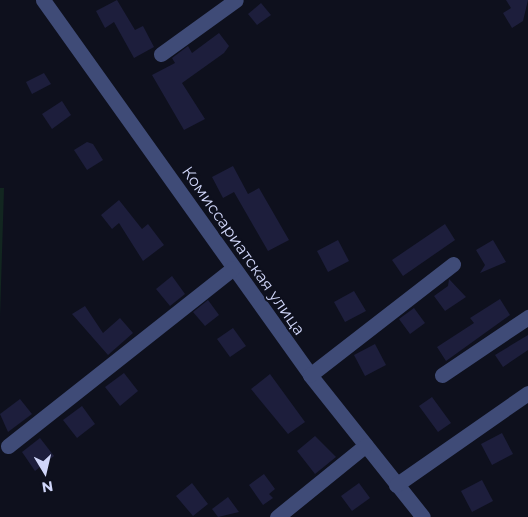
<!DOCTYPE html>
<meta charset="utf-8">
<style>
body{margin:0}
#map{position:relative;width:528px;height:517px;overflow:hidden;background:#0e101d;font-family:Montserrat,sans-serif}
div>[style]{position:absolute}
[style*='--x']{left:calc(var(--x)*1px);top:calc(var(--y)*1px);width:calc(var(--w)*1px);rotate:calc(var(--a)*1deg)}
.green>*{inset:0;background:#122620}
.building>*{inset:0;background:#1d1e3c}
.minor>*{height:15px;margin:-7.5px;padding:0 7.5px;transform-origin:7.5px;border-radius:7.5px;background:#3f4b77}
span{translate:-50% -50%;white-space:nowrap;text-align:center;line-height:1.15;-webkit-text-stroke:4px #0e101d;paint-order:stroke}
.street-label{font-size:16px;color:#d0d6f9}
.north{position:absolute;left:20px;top:447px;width:50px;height:50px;-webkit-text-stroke:4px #0e101d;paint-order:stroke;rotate:171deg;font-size:14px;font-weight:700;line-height:20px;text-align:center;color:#d0d6f9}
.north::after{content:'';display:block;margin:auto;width:18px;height:22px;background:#d0d6f9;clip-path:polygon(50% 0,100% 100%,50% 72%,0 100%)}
</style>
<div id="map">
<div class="green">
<div style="clip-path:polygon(0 188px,4px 188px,0 317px)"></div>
</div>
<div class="building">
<div style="clip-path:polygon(117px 0,135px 30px,143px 26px,154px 47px,134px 58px,114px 22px,105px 28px,96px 11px)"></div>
<div style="clip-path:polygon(506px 0,528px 0,523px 21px,512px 28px,503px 13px,511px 8px)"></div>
<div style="clip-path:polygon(261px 3px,271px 15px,257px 25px,248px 14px)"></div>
<div style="clip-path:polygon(219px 33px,229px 46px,224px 53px,182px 83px,205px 119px,184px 130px,152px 75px,175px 63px,172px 58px,188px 46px,192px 53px)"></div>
<div style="clip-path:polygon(44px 73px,51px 84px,32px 94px,26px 82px)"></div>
<div style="clip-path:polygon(62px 101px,71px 115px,52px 129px,42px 114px)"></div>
<div style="clip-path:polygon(87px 142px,93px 144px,103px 160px,87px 170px,74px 150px)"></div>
<div style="clip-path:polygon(233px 166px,248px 194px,259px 188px,289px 240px,268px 251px,234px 192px,223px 198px,212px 177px)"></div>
<div style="clip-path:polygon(119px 200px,142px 229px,148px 224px,164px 245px,143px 261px,119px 223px,112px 229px,101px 215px)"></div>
<div style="clip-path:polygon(445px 224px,455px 240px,403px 276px,392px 260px)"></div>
<div style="clip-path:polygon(338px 240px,349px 261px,328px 272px,317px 251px)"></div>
<div style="clip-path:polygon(493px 240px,506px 262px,480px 273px,485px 265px,476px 250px)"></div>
<div style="clip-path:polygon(172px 276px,185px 294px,170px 306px,156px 289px)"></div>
<div style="clip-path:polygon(449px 279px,466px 297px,445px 311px,434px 296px,448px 286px)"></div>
<div style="clip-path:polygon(354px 291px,366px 311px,345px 322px,334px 302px)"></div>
<div style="clip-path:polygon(500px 299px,510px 315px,446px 361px,437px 347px,474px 323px,470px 318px)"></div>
<div style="clip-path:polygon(208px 300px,219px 315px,205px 326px,193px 312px)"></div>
<div style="clip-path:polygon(85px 306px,103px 333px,120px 318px,133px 333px,108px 355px,72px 314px)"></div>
<div style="clip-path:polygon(414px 308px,425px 323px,410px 334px,399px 319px)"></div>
<div style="clip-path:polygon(233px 328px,246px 346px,230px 357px,217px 339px)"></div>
<div style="clip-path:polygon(528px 335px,528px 350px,503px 367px,495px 355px)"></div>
<div style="clip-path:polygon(375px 344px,386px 365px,365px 376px,354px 355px)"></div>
<div style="clip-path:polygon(124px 373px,138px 391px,120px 406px,105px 387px)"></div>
<div style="clip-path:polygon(270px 374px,305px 422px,288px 434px,251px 389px)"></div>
<div style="clip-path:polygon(432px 397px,451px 423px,438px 432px,419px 406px)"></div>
<div style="clip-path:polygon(20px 399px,32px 414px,8px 432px,0 414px)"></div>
<div style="clip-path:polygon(82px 406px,95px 424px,77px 438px,63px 420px)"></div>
<div style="clip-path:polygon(502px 433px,513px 454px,492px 465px,481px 444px)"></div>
<div style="clip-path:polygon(315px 436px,336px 457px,315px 474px,297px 451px)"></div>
<div style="clip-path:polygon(40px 438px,54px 456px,35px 471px,22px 452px)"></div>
<div style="clip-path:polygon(264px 474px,275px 489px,269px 494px,273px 498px,263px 505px,249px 485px)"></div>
<div style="clip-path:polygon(482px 480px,493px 501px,472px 512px,461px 491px)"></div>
<div style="clip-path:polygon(192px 483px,208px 504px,193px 516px,176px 496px)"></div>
<div style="clip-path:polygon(359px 483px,370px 498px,352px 511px,341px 496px)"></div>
<div style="clip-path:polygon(228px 497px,239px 512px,218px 517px,212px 509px)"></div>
</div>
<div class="minor">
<div style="--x:43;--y:0;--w:460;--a:54.5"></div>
<div style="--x:310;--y:375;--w:181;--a:51.5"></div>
<div style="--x:161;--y:54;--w:92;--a:-35.8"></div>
<div style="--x:310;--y:375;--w:181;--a:-37.8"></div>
<div style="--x:442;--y:375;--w:104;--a:-34"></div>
<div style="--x:8;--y:446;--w:287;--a:-38.3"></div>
<div style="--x:396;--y:485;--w:161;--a:-34.9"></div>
<div style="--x:277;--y:517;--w:114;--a:-39"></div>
</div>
<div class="street-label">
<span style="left:243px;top:251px;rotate:55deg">Комиссариатская улица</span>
</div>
<div class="north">N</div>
</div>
